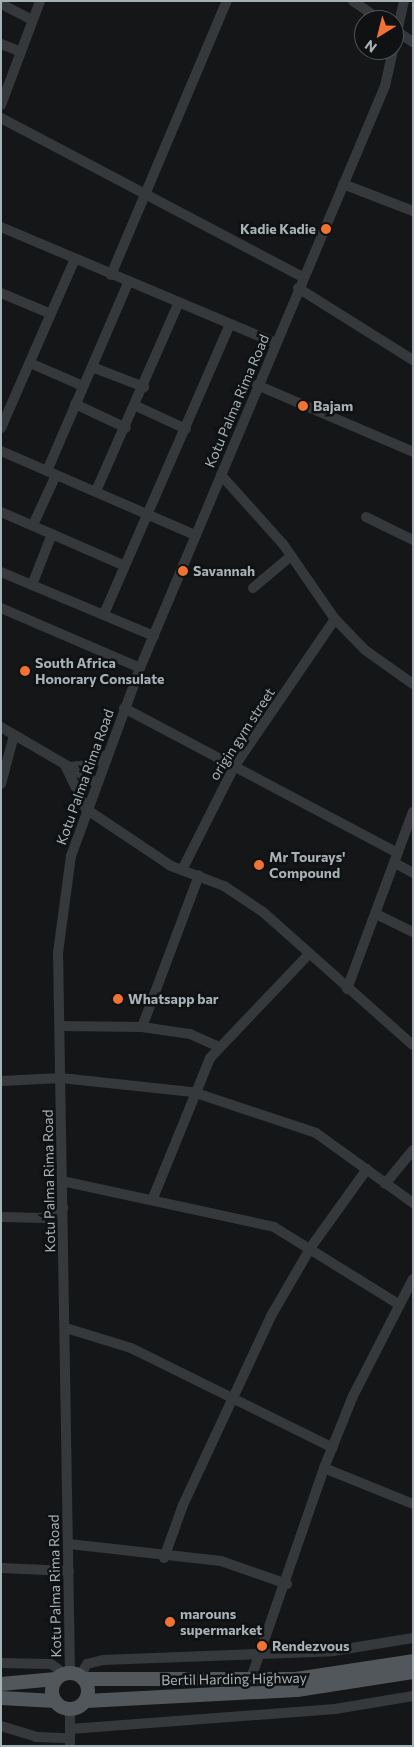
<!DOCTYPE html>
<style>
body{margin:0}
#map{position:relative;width:414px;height:1747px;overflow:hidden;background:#151617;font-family:Commissioner,sans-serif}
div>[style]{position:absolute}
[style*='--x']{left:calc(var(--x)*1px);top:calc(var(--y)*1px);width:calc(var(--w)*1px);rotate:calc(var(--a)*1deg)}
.minor>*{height:10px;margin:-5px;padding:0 5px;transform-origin:5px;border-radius:5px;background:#36393c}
.major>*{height:14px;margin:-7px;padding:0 7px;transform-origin:7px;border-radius:7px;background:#52575b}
.major>.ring{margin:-7px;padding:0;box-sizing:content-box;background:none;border:14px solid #52575b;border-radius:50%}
.dots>*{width:14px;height:14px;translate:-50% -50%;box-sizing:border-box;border:2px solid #101112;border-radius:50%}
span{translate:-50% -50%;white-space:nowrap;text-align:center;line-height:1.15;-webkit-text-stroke:5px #101112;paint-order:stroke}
.poi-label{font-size:14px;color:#a7b2b7;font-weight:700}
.right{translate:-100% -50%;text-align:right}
.left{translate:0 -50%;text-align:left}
.street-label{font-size:14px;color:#a7b2b7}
.frame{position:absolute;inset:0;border:2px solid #a7b2b7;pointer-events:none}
.north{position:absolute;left:354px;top:10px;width:50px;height:50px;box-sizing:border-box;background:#101112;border:1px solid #4c5154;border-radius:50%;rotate:216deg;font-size:14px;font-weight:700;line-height:20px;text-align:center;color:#a7b2b7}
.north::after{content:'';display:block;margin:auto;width:18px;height:22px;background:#f07334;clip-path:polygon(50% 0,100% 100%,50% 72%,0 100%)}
</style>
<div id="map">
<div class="minor">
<div style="--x:353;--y:1;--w:33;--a:35"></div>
<div style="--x:1;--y:4;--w:35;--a:27"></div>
<div style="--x:395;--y:30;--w:22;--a:34"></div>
<div style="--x:1;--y:44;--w:19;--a:21"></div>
<div style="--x:1;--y:105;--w:111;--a:-69.4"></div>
<div style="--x:1;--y:118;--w:341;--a:27.8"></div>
<div style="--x:343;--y:184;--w:75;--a:21.1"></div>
<div style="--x:1;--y:227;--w:298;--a:22.9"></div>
<div style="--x:111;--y:275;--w:298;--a:-67.1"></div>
<div style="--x:298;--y:288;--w:136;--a:32.1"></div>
<div style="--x:1;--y:293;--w:54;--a:22.8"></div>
<div style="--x:30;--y:363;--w:58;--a:23.5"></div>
<div style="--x:92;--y:367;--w:56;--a:21"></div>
<div style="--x:257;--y:385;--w:170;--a:23.2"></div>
<div style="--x:75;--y:404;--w:56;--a:25.2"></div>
<div style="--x:136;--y:406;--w:55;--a:24.7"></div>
<div style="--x:1;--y:428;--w:184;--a:-66.4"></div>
<div style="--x:1;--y:451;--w:211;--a:23.4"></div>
<div style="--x:47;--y:471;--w:205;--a:-66.7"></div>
<div style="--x:221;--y:475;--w:93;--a:48.1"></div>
<div style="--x:283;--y:544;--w:91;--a:55.3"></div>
<div style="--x:335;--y:619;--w:43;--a:45.9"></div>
<div style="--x:365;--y:650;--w:59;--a:35.3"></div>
<div style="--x:96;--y:491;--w:204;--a:-66.3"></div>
<div style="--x:1;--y:512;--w:135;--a:23.5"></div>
<div style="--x:366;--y:517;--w:52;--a:26.1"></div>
<div style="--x:33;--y:525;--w:55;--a:-65.3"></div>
<div style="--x:1;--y:572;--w:166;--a:22.7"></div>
<div style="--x:32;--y:585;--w:55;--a:-68.6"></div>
<div style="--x:253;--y:588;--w:50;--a:-40.1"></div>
<div style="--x:1;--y:608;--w:151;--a:23.3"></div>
<div style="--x:104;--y:614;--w:314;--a:-66.5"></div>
<div style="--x:124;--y:708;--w:310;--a:27.9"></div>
<div style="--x:1;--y:727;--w:109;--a:30.3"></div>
<div style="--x:66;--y:767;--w:47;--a:64.5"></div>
<div style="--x:86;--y:809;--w:102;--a:33.8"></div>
<div style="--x:171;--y:866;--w:57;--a:20.7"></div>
<div style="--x:224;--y:886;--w:47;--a:33.7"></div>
<div style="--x:263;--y:912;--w:200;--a:41.6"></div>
<div style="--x:70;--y:767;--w:20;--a:-6"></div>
<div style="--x:90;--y:765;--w:19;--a:-32"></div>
<div style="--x:1;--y:784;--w:51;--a:-75.1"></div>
<div style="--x:395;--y:863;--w:21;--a:29"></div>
<div style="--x:182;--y:870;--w:115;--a:-63.2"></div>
<div style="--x:234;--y:767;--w:179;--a:-55.7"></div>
<div style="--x:376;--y:914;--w:41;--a:25.9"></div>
<div style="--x:347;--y:989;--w:189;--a:-69.6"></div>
<div style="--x:60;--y:1026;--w:82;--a:0.7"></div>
<div style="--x:142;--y:1027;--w:49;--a:8.3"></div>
<div style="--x:190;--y:1034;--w:32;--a:24"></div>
<div style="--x:142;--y:1027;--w:162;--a:-69.4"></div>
<div style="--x:1;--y:1081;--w:60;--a:-2.9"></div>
<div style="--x:61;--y:1078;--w:133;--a:6.1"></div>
<div style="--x:193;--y:1092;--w:130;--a:18.4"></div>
<div style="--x:316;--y:1133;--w:120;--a:35.8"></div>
<div style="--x:62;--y:1181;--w:217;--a:12.2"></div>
<div style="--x:274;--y:1227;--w:148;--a:31.8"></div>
<div style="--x:385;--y:1184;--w:44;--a:-50.5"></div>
<div style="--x:153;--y:1198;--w:151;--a:-67.8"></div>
<div style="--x:210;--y:1058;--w:142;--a:-46.4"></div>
<div style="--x:1;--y:1217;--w:45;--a:1.3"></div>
<div style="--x:46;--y:1218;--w:20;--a:-30"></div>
<div style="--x:66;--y:1328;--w:68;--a:17.1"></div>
<div style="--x:131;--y:1348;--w:225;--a:26.3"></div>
<div style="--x:324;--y:1468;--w:96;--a:22"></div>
<div style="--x:69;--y:1544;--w:153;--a:6.4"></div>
<div style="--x:221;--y:1561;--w:70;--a:19.2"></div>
<div style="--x:164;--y:1558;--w:56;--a:-70.3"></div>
<div style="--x:183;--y:1505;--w:208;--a:-65"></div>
<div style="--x:271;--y:1316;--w:80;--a:-59.9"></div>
<div style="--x:311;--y:1247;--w:96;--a:-54.3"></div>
<div style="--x:1;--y:1568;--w:68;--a:2.5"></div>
<div style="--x:1;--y:1663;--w:50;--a:1.1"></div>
<div style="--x:51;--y:1664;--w:17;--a:36"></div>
<div style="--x:70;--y:1673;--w:720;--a:-90.95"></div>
<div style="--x:58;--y:953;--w:98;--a:-82.4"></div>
<div style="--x:71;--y:856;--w:200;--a:-69.8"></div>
<div style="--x:140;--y:668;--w:631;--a:-67.17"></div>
<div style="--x:385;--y:86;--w:87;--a:-77.4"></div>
<div style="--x:80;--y:1676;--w:14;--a:-60"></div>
<div style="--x:87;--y:1664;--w:16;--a:-14"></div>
<div style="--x:103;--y:1660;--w:230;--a:-2.2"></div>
<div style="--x:333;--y:1651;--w:81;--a:-9.2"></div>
<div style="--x:250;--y:1681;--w:225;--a:-70.8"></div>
<div style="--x:324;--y:1468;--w:78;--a:-68.1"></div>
<div style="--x:353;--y:1396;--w:131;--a:-62.9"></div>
<div style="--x:1;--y:1726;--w:37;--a:17"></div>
<div style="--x:36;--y:1737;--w:34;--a:2"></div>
<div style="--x:70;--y:1729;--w:266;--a:-4.3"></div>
<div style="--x:335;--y:1709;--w:79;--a:-9.5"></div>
<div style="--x:70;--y:1746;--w:37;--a:-90"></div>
</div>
<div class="major">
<div class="ring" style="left:52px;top:1673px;width:22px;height:22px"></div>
<div style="--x:84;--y:1679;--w:212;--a:0"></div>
<div style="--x:296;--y:1679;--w:118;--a:-8.7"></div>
<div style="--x:1;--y:1684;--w:55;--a:-5.2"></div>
<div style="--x:1;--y:1698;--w:54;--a:3.2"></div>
<div style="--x:86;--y:1701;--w:211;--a:-3"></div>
<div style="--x:297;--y:1690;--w:117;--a:-8.8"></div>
</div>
<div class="dots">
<div style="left:326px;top:229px;background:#f07334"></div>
<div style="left:303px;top:406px;background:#f07334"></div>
<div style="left:183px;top:571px;background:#f07334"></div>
<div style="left:25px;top:671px;background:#f07334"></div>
<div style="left:259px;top:865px;background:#f07334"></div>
<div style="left:118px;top:999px;background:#f07334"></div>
<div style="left:170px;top:1622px;background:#f07334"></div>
<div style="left:262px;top:1646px;background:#f07334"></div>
</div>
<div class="poi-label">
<span class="right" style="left:316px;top:229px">Kadie Kadie</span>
<span class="left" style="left:313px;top:406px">Bajam</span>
<span class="left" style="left:193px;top:571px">Savannah</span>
<span class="left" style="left:35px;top:671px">South Africa<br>Honorary Consulate</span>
<span class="left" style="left:269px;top:865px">Mr Tourays'<br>Compound</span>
<span class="left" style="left:128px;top:999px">Whatsapp bar</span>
<span class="left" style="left:180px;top:1622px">marouns<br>supermarket</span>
<span class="left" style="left:272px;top:1646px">Rendezvous</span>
</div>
<div class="street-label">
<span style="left:237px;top:401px;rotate:-67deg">Kotu Palma Rima Road</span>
<span style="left:242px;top:734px;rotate:-57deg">origin gym street</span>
<span style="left:85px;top:777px;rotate:-70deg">Kotu Palma Rima Road</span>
<span style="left:49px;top:1181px;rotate:-91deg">Kotu Palma Rima Road</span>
<span style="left:55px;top:1586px;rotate:-91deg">Kotu Palma Rima Road</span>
<span style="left:234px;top:1679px;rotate:-1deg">Bertil Harding Highway</span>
</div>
<div class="frame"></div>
<div class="north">N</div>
</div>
